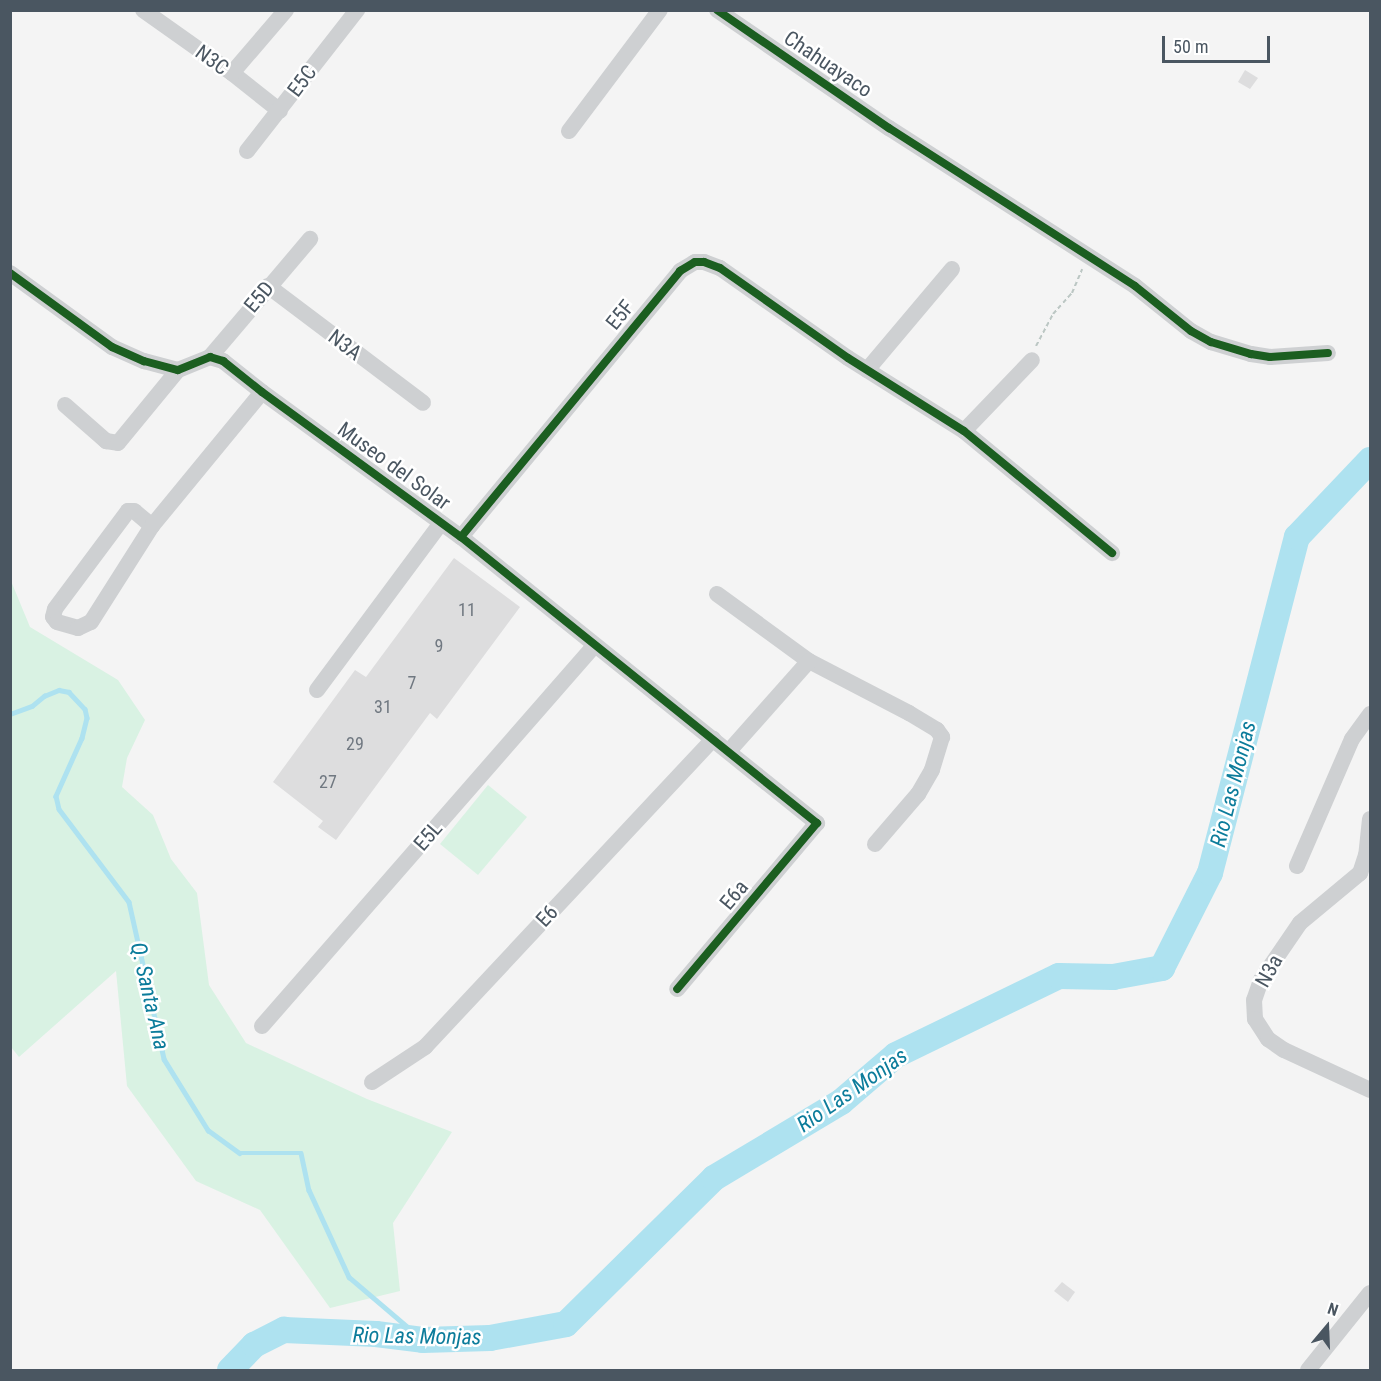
<!DOCTYPE html>
<style>
body{margin:0}
#map{position:relative;width:1381px;height:1381px;overflow:hidden;background:#f4f4f4;font-family:"Roboto Condensed",sans-serif}
div>[style]{position:absolute}
[style*='--x']{left:calc(var(--x)*1px);top:calc(var(--y)*1px);width:calc(var(--w)*1px);rotate:calc(var(--a)*1deg)}
.green>*{inset:0;background:#d9f2e3}
.stream>*{height:4.5px;margin:-2.25px;padding:0 2.25px;transform-origin:2.25px;border-radius:2.25px;background:#aee2f0}
.river>*{height:26px;margin:-13px;padding:0 13px;transform-origin:13px;border-radius:13px;background:#aee2f0}
.building>*{inset:0;background:#ddddde}
.path>*{height:2px;margin-top:-1px;transform-origin:0;background:repeating-linear-gradient(90deg,#bcc7c4 0 4.5px,transparent 0 7.5px)}
.minor>*{height:16px;margin:-8px;padding:0 8px;transform-origin:8px;border-radius:8px;background:#ced0d2}
.cycleway>*{height:8px;margin:-4px;padding:0 4px;transform-origin:4px;border-radius:4px;background:#1b5e20}
span{translate:-50% -50%;white-space:nowrap;text-align:center;line-height:1.15;-webkit-text-stroke:5px #fff;paint-order:stroke}
.number-label{font-size:18px;color:#707881}
.number-label span{-webkit-text-stroke-width:0}
.street-label{font-size:21px;color:#4a5661}
.water-label{font-size:22px;color:#0c7c9b;font-style:italic}
.frame{position:absolute;inset:0;border:12px solid #4a5661;pointer-events:none}
.north{position:absolute;left:1297px;top:1297px;width:60px;height:60px;-webkit-text-stroke:4px #fff;paint-order:stroke;rotate:19deg;font-size:16px;font-weight:700;line-height:24px;text-align:center;color:#4a5661}
.north::after{content:'';display:block;margin:auto;width:21px;height:27px;background:#4a5661;clip-path:polygon(50% 0,100% 100%,50% 72%,0 100%)}
.scale{position:absolute;left:1162px;top:36px;width:108px;height:27px;box-sizing:border-box;border:3px solid #4a5661;border-top:0;padding-left:8px;font-size:18px;line-height:21px;white-space:nowrap;color:#4a5661;-webkit-text-stroke:4px #fff;paint-order:stroke}
</style>
<div id="map">
<div class="green">
<div style="clip-path:polygon(11px 581px,30px 627px,118px 680px,145px 720px,127px 758px,122px 787px,153px 815px,171px 859px,197px 893px,209px 985px,246px 1043px,367px 1099px,452px 1132px,393px 1223px,400px 1291px,330px 1308px,260px 1210px,196px 1181px,127px 1086px,116px 971px,19px 1057px,11px 1047px)"></div>
<div style="clip-path:polygon(488px 785px,527px 817px,478px 875px,440px 844px)"></div>
</div>
<div class="stream">
<div style="--x:10;--y:714;--w:23;--a:-20"></div>
<div style="--x:32;--y:706;--w:16;--a:-40"></div>
<div style="--x:44;--y:696;--w:16;--a:-22"></div>
<div style="--x:59;--y:690;--w:10;--a:11"></div>
<div style="--x:69;--y:692;--w:23;--a:47"></div>
<div style="--x:85;--y:709;--w:9;--a:77"></div>
<div style="--x:87;--y:718;--w:21;--a:104"></div>
<div style="--x:82;--y:738;--w:64;--a:114.1"></div>
<div style="--x:56;--y:796;--w:13;--a:77"></div>
<div style="--x:59;--y:809;--w:116;--a:53"></div>
<div style="--x:129;--y:902;--w:161;--a:77.4"></div>
<div style="--x:164;--y:1059;--w:84;--a:58.2"></div>
<div style="--x:208;--y:1130;--w:39;--a:36"></div>
<div style="--x:240;--y:1153;--w:61;--a:0"></div>
<div style="--x:301;--y:1153;--w:38;--a:78"></div>
<div style="--x:309;--y:1190;--w:96;--a:65.3"></div>
<div style="--x:349;--y:1277;--w:97;--a:40.4"></div>
</div>
<div class="river">
<div style="--x:230;--y:1370;--w:35;--a:-46"></div>
<div style="--x:254;--y:1345;--w:34;--a:-27"></div>
<div style="--x:284;--y:1330;--w:92;--a:2.5"></div>
<div style="--x:376;--y:1334;--w:47;--a:7.3"></div>
<div style="--x:423;--y:1340;--w:67;--a:-1.7"></div>
<div style="--x:490;--y:1338;--w:77;--a:-10.4"></div>
<div style="--x:566;--y:1324;--w:208;--a:-44.6"></div>
<div style="--x:714;--y:1178;--w:148;--a:-30.9"></div>
<div style="--x:841;--y:1102;--w:72;--a:-40.5"></div>
<div style="--x:896;--y:1055;--w:181;--a:-25.9"></div>
<div style="--x:1059;--y:976;--w:54;--a:1.1"></div>
<div style="--x:1113;--y:977;--w:50;--a:-10.4"></div>
<div style="--x:1162;--y:968;--w:106;--a:-63.2"></div>
<div style="--x:1210;--y:873;--w:347;--a:-75.5"></div>
<div style="--x:1297;--y:537;--w:106;--a:-46.5"></div>
</div>
<div class="building">
<div style="clip-path:polygon(1245px 70px,1258px 78px,1250px 89px,1238px 82px)"></div>
<div style="clip-path:polygon(454px 558px,520px 607px,437px 719px,430px 713px,336px 840px,318px 827px,323px 821px,273px 782px,355px 670px,366px 677px)"></div>
<div style="clip-path:polygon(1062px 1282px,1075px 1292px,1068px 1302px,1054px 1291px)"></div>
</div>
<div class="path">
<div style="--x:1036;--y:346;--w:36;--a:-62"></div>
<div style="--x:1053;--y:314;--w:28;--a:-48"></div>
<div style="--x:1072;--y:293;--w:26;--a:-67"></div>
</div>
<div class="minor">
<div style="--x:143;--y:10;--w:109;--a:35.3"></div>
<div style="--x:232;--y:73;--w:61;--a:38.4"></div>
<div style="--x:717;--y:10;--w:209;--a:34.5"></div>
<div style="--x:889;--y:128;--w:292;--a:32.7"></div>
<div style="--x:1135;--y:286;--w:72;--a:38.8"></div>
<div style="--x:1191;--y:331;--w:23;--a:29"></div>
<div style="--x:1211;--y:342;--w:42;--a:16.7"></div>
<div style="--x:1251;--y:354;--w:19;--a:9"></div>
<div style="--x:1270;--y:357;--w:58;--a:-3.9"></div>
<div style="--x:232;--y:73;--w:83;--a:-49.4"></div>
<div style="--x:569;--y:131;--w:151;--a:-53.1"></div>
<div style="--x:247;--y:151;--w:179;--a:-52"></div>
<div style="--x:10;--y:273;--w:126;--a:36"></div>
<div style="--x:112;--y:347;--w:35;--a:24"></div>
<div style="--x:144;--y:361;--w:35;--a:15"></div>
<div style="--x:178;--y:370;--w:35;--a:-22"></div>
<div style="--x:210;--y:357;--w:14;--a:17"></div>
<div style="--x:223;--y:361;--w:50;--a:38.5"></div>
<div style="--x:262;--y:392;--w:246;--a:36.1"></div>
<div style="--x:461;--y:537;--w:457;--a:38.8"></div>
<div style="--x:817;--y:823;--w:217;--a:130.1"></div>
<div style="--x:268;--y:286;--w:194;--a:37"></div>
<div style="--x:210;--y:357;--w:155;--a:-49.7"></div>
<div style="--x:867;--y:370;--w:132;--a:-49.9"></div>
<div style="--x:65;--y:405;--w:55;--a:41.3"></div>
<div style="--x:106;--y:441;--w:12;--a:9"></div>
<div style="--x:118;--y:443;--w:94;--a:-50.6"></div>
<div style="--x:964;--y:431;--w:98;--a:-46.2"></div>
<div style="--x:152;--y:526;--w:23;--a:-140"></div>
<div style="--x:134;--y:511;--w:6;--a:180"></div>
<div style="--x:128;--y:511;--w:122;--a:126.7"></div>
<div style="--x:55;--y:609;--w:8;--a:104"></div>
<div style="--x:53;--y:617;--w:6;--a:51"></div>
<div style="--x:57;--y:622;--w:22;--a:16"></div>
<div style="--x:78;--y:628;--w:14;--a:-25"></div>
<div style="--x:91;--y:622;--w:114;--a:-57.6"></div>
<div style="--x:152;--y:526;--w:173;--a:-50.6"></div>
<div style="--x:461;--y:537;--w:345;--a:-50.5"></div>
<div style="--x:680;--y:271;--w:17;--a:-31"></div>
<div style="--x:695;--y:262;--w:9;--a:0"></div>
<div style="--x:704;--y:262;--w:17;--a:21"></div>
<div style="--x:720;--y:268;--w:156;--a:35.1"></div>
<div style="--x:848;--y:358;--w:137;--a:32.2"></div>
<div style="--x:964;--y:431;--w:192;--a:39.5"></div>
<div style="--x:717;--y:594;--w:114;--a:36.1"></div>
<div style="--x:809;--y:661;--w:113;--a:27.5"></div>
<div style="--x:909;--y:713;--w:33;--a:31"></div>
<div style="--x:937;--y:730;--w:9;--a:54"></div>
<div style="--x:942;--y:737;--w:34;--a:107"></div>
<div style="--x:932;--y:770;--w:28;--a:120"></div>
<div style="--x:918;--y:794;--w:66;--a:130.7"></div>
<div style="--x:317;--y:690;--w:208;--a:-53.4"></div>
<div style="--x:729;--y:751;--w:120;--a:-48.4"></div>
<div style="--x:1370;--y:819;--w:36;--a:96"></div>
<div style="--x:1366;--y:855;--w:19;--a:108"></div>
<div style="--x:1360;--y:873;--w:78;--a:140.2"></div>
<div style="--x:1300;--y:923;--w:69;--a:124.4"></div>
<div style="--x:1261;--y:980;--w:21;--a:109"></div>
<div style="--x:1254;--y:1000;--w:19;--a:87"></div>
<div style="--x:1255;--y:1019;--w:24;--a:57"></div>
<div style="--x:1268;--y:1039;--w:19;--a:35"></div>
<div style="--x:1284;--y:1050;--w:95;--a:24.9"></div>
<div style="--x:1297;--y:866;--w:138;--a:-66.6"></div>
<div style="--x:1352;--y:739;--w:31;--a:-54"></div>
<div style="--x:262;--y:1026;--w:505;--a:-48.86"></div>
<div style="--x:372;--y:1082;--w:64;--a:-33.4"></div>
<div style="--x:425;--y:1047;--w:422;--a:-46.9"></div>
<div style="--x:1308;--y:1370;--w:99;--a:-51.2"></div>
</div>
<div class="cycleway">
<div style="--x:717;--y:10;--w:209;--a:34.5"></div>
<div style="--x:889;--y:128;--w:292;--a:32.7"></div>
<div style="--x:1135;--y:286;--w:72;--a:38.8"></div>
<div style="--x:1191;--y:331;--w:23;--a:29"></div>
<div style="--x:1211;--y:342;--w:42;--a:16.7"></div>
<div style="--x:1251;--y:354;--w:19;--a:9"></div>
<div style="--x:1270;--y:357;--w:58;--a:-3.9"></div>
<div style="--x:10;--y:273;--w:126;--a:36"></div>
<div style="--x:112;--y:347;--w:35;--a:24"></div>
<div style="--x:144;--y:361;--w:35;--a:15"></div>
<div style="--x:178;--y:370;--w:35;--a:-22"></div>
<div style="--x:210;--y:357;--w:14;--a:17"></div>
<div style="--x:223;--y:361;--w:50;--a:38.5"></div>
<div style="--x:262;--y:392;--w:246;--a:36.1"></div>
<div style="--x:461;--y:537;--w:457;--a:38.8"></div>
<div style="--x:817;--y:823;--w:217;--a:130.1"></div>
<div style="--x:461;--y:537;--w:345;--a:-50.5"></div>
<div style="--x:680;--y:271;--w:17;--a:-31"></div>
<div style="--x:695;--y:262;--w:9;--a:0"></div>
<div style="--x:704;--y:262;--w:17;--a:21"></div>
<div style="--x:720;--y:268;--w:156;--a:35.1"></div>
<div style="--x:848;--y:358;--w:137;--a:32.2"></div>
<div style="--x:964;--y:431;--w:192;--a:39.5"></div>
</div>
<div class="number-label">
<span style="left:467px;top:610px">11</span>
<span style="left:439px;top:646px">9</span>
<span style="left:412px;top:683px">7</span>
<span style="left:383px;top:707px">31</span>
<span style="left:355px;top:744px">29</span>
<span style="left:328px;top:782px">27</span>
</div>
<div class="street-label">
<span style="left:212px;top:60px;rotate:36deg">N3C</span>
<span style="left:828px;top:64px;rotate:34deg">Chahuayaco</span>
<span style="left:302px;top:81px;rotate:-53deg">E5C</span>
<span style="left:259px;top:297px;rotate:-50deg">E5D</span>
<span style="left:620px;top:315px;rotate:-51deg">E5F</span>
<span style="left:345px;top:345px;rotate:37deg">N3A</span>
<span style="left:394px;top:466px;rotate:36deg">Museo del Solar</span>
<span style="left:428px;top:836px;rotate:-49deg">E5L</span>
<span style="left:734px;top:895px;rotate:-50deg">E6a</span>
<span style="left:547px;top:916px;rotate:-47deg">E6</span>
<span style="left:1269px;top:971px;rotate:-61deg">N3a</span>
</div>
<div class="water-label">
<span style="left:1233px;top:784px;rotate:-76deg">Rio Las Monjas</span>
<span style="left:150px;top:996px;rotate:77deg">Q. Santa Ana</span>
<span style="left:852px;top:1090px;rotate:-35deg">Rio Las Monjas</span>
<span style="left:417px;top:1336px;rotate:1deg">Rio Las Monjas</span>
</div>
<div class="frame"></div>
<div class="north">N</div>
<div class="scale">50 m</div>
</div>
